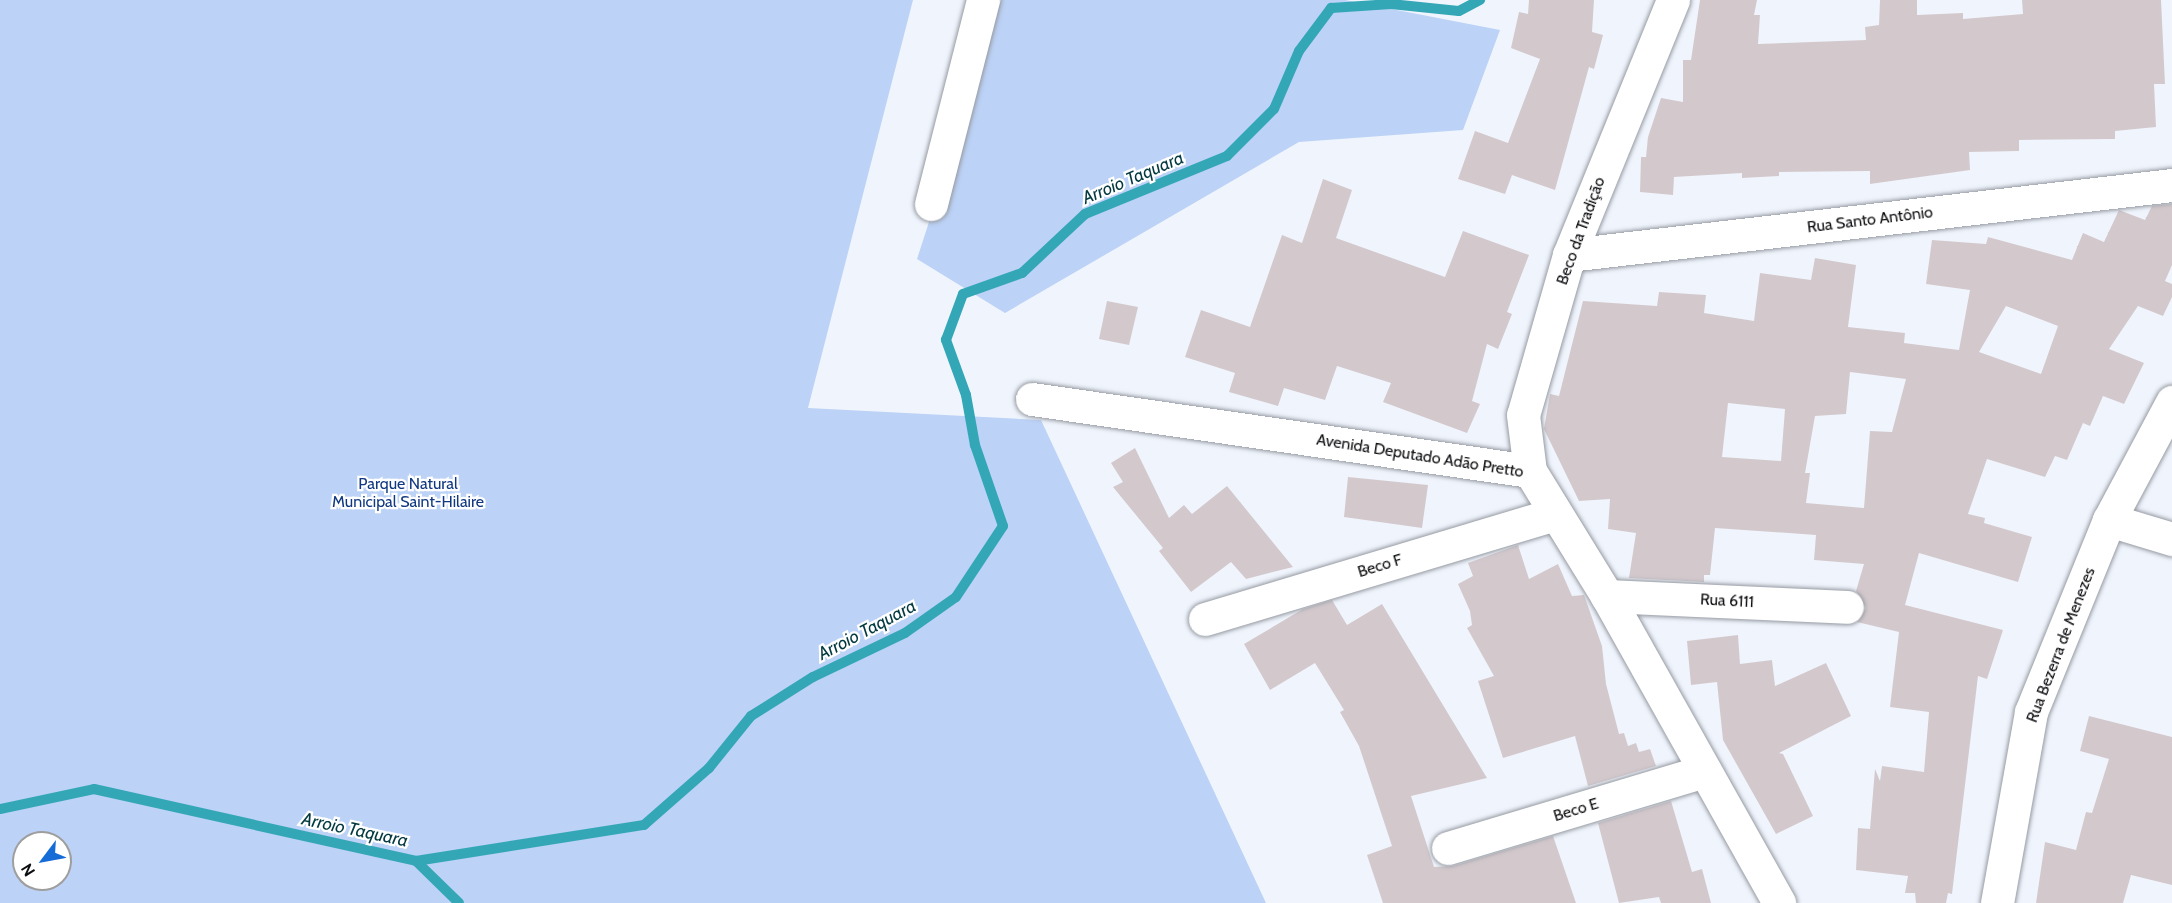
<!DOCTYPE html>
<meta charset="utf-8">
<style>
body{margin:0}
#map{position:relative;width:2172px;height:903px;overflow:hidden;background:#f0f5fd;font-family:Cabin,sans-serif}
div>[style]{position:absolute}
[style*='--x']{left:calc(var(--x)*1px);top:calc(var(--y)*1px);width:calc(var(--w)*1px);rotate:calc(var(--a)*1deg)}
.green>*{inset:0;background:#bcd2f6}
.stream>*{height:10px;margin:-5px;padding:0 5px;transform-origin:5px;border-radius:5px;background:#34a7b7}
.building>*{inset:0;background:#d3c9cd}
.roads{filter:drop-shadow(0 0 2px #969aa2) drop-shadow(0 0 2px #969aa2)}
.street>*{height:33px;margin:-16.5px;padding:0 16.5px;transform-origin:16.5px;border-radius:16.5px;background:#fff}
.secondary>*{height:33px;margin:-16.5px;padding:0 16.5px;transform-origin:16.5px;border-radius:16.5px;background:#fff}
span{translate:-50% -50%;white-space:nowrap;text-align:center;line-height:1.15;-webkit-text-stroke:4.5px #fff;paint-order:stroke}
.street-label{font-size:16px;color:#0c0d10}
.park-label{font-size:16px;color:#113982}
.water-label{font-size:18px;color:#033940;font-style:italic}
.north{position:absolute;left:12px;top:831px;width:60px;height:60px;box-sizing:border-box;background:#fff;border:2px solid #9e9e9f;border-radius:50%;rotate:238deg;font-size:16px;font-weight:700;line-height:24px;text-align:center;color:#0c0d10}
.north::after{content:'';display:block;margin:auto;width:21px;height:27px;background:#156cd6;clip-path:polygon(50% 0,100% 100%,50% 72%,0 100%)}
</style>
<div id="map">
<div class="green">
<div style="clip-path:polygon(evenodd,0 0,913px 0,808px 408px,1041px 420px,1266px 903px,0 903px,0 0,24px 843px,60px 843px,60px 879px,24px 879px,24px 843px)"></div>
<div style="clip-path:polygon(1001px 0,1345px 0,1500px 30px,1463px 130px,1299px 142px,1005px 313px,917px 259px)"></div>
</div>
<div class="stream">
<div style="--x:0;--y:809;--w:96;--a:-12"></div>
<div style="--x:94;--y:789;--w:330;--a:12.6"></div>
<div style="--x:416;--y:861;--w:231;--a:-9"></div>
<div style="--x:644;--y:825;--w:86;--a:-41.2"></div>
<div style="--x:709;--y:768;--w:67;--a:-51.1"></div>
<div style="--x:751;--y:716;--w:73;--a:-32.2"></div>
<div style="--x:813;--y:677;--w:102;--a:-25.6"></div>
<div style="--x:905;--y:633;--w:62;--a:-35.2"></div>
<div style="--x:956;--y:597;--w:85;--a:-56.5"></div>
<div style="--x:1003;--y:526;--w:86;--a:-109.1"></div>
<div style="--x:975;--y:445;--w:51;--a:-100.2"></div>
<div style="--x:966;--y:395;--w:59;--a:-110"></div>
<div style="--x:946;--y:340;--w:49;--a:-69.7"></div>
<div style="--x:963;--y:294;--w:63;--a:-19.6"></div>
<div style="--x:1022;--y:273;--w:86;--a:-43.1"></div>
<div style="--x:1085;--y:214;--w:153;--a:-22.2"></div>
<div style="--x:1227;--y:156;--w:66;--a:-45"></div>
<div style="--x:1274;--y:109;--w:63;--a:-66.7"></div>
<div style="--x:1299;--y:51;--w:54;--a:-53.3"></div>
<div style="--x:1331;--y:8;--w:60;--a:-3.8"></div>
<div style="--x:1391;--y:4;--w:68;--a:5.9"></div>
<div style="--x:1459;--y:11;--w:24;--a:-28"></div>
<div style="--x:416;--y:861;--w:60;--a:44.3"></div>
</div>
<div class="building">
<div style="clip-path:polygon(1529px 0,1594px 0,1592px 32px,1603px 35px,1594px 69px,1589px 67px,1555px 190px,1512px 175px,1505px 194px,1458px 179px,1475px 131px,1508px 143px,1540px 59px,1511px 48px,1519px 12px,1528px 14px)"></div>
<div style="clip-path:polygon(1700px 0,1757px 0,1754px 15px,1760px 15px,1758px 44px,1866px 40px,1865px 27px,1879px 25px,1880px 0,1917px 0,1917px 15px,1963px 13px,1963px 19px,2023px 14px,2022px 0,2161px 0,2165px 84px,2154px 84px,2156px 127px,2115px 131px,2115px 139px,2019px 140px,2019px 151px,1969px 152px,1970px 170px,1870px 184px,1870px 171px,1779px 172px,1779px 176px,1742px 178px,1742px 173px,1674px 177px,1673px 195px,1640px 192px,1641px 157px,1646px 157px,1648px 137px,1661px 98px,1683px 102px,1683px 60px,1691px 60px)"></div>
<div style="clip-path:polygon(1323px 179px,1352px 190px,1336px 238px,1445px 277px,1463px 231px,1529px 255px,1507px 312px,1512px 314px,1498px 349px,1487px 344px,1472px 401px,1480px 404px,1467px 433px,1383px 402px,1391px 383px,1337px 366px,1325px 400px,1284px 388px,1278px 406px,1229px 392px,1235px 373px,1185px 357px,1201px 310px,1250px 327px,1282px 235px,1302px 243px)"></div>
<div style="clip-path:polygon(evenodd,2172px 204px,2172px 265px,2165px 281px,2172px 284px,2172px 297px,2163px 316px,2138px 306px,2109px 349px,2144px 363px,2124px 404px,2103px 396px,2090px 426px,2083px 423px,2067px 460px,2055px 456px,2045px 477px,1987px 459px,1968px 514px,1985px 518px,1984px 523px,2032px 537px,2018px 582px,1919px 553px,1905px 605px,2003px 630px,1987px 679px,1978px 676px,1952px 894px,1948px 893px,1946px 903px,1916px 903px,1915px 893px,1905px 893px,1908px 876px,1856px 870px,1858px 828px,1870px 829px,1875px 769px,1880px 781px,1882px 766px,1924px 772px,1929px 712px,1890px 707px,1899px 632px,1857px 622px,1866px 608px,1856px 591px,1864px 564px,1814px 560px,1816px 535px,1715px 528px,1710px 575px,1704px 575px,1704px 582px,1629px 578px,1636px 533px,1608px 529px,1610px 499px,1579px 501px,1544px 429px,1550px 394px,1559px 396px,1583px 301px,1657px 306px,1659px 292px,1706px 295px,1704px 313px,1754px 321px,1760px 273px,1811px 280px,1815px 258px,1856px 265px,1848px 327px,1905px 333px,1904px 343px,1959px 350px,1970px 290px,1926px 284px,1932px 240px,1986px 244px,1988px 237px,2072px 260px,2083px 233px,2104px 242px,2119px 210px,2145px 220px,2152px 206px,2172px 204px,2006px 306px,2058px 326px,2041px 374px,1979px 352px,2006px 306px,2172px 204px,1850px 372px,1906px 379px,1892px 432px,1870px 431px,1864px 508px,1806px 503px,1810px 473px,1805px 473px,1815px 416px,1846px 414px,1850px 372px,2172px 204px,1728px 403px,1785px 409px,1781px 461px,1722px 457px,1728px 403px)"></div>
<div style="clip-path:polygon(1107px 301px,1138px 307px,1129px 345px,1099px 339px)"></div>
<div style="clip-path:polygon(1135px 448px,1169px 518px,1184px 505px,1192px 514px,1227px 486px,1293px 567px,1246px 579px,1231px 562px,1191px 592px,1159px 551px,1163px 548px,1113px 487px,1123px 482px,1111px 463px)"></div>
<div style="clip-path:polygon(1348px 477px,1428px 485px,1422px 528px,1344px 517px)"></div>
<div style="clip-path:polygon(1518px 545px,1529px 579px,1558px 564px,1572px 596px,1584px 595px,1602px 646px,1606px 684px,1619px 734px,1624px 733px,1628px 746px,1636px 743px,1639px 752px,1650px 749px,1656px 766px,1588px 786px,1575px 736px,1503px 758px,1478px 681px,1494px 676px,1467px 628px,1472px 625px,1470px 611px,1458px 584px,1473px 576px,1468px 563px)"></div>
<div style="clip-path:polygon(1332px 600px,1347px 625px,1382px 604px,1487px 778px,1411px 796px,1434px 867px,1453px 866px,1553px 836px,1576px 903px,1383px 903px,1367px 855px,1392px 846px,1359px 746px,1340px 712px,1344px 710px,1315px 663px,1270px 690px,1244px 644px,1303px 609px)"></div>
<div style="clip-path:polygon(1738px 635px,1740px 664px,1772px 660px,1775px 686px,1826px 663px,1851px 716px,1779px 753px,1783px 754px,1813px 816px,1776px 834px,1723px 740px,1717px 682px,1691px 685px,1687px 641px)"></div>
<div style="clip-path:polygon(2089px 716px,2172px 737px,2172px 885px,2131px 875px,2123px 903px,2036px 903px,2045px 842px,2076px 850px,2086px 812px,2092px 813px,2109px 759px,2080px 751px)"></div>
<div style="clip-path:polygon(1671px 801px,1692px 872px,1702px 869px,1711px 903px,1661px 903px,1659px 897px,1619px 903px,1598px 823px)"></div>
</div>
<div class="roads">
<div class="street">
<div style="--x:931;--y:204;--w:211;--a:-75.7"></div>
<div style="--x:1569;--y:255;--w:607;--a:-6.62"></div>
<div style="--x:1032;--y:399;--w:503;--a:8.23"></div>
<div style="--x:2109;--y:520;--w:66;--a:16.8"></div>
<div style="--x:1607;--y:596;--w:240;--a:2.6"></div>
<div style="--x:1205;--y:619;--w:365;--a:-16.7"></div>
<div style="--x:1448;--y:848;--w:268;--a:-16.7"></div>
<div style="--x:1997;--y:903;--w:194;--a:-79.9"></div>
<div style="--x:2031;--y:712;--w:207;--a:-67.9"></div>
<div style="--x:2109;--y:520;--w:134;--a:-61.9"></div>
</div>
<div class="secondary">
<div style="--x:1673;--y:0;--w:275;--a:112.2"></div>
<div style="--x:1569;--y:255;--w:166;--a:106"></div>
<div style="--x:1523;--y:415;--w:56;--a:82.9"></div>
<div style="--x:1530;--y:471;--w:147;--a:58.4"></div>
<div style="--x:1607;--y:596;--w:352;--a:60.7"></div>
</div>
</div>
<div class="street-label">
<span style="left:1870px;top:220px;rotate:-7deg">Rua Santo Antônio</span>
<span style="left:1581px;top:231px;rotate:-70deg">Beco da Tradição</span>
<span style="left:1420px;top:456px;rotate:9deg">Avenida Deputado Adão Pretto</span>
<span style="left:1380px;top:566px;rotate:-17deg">Beco F</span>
<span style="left:1727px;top:601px;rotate:3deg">Rua 6111</span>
<span style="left:2061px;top:645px;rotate:-69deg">Rua Bezerra de Menezes</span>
<span style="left:1576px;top:810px;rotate:-17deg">Beco E</span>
</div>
<div class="park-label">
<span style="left:408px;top:493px">Parque Natural<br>Municipal Saint-Hilaire</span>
</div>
<div class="water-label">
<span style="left:1133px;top:178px;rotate:-23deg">Arroio Taquara</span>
<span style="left:867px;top:630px;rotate:-28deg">Arroio Taquara</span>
<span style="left:355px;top:830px;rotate:12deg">Arroio Taquara</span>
</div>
<div class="north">N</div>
</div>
